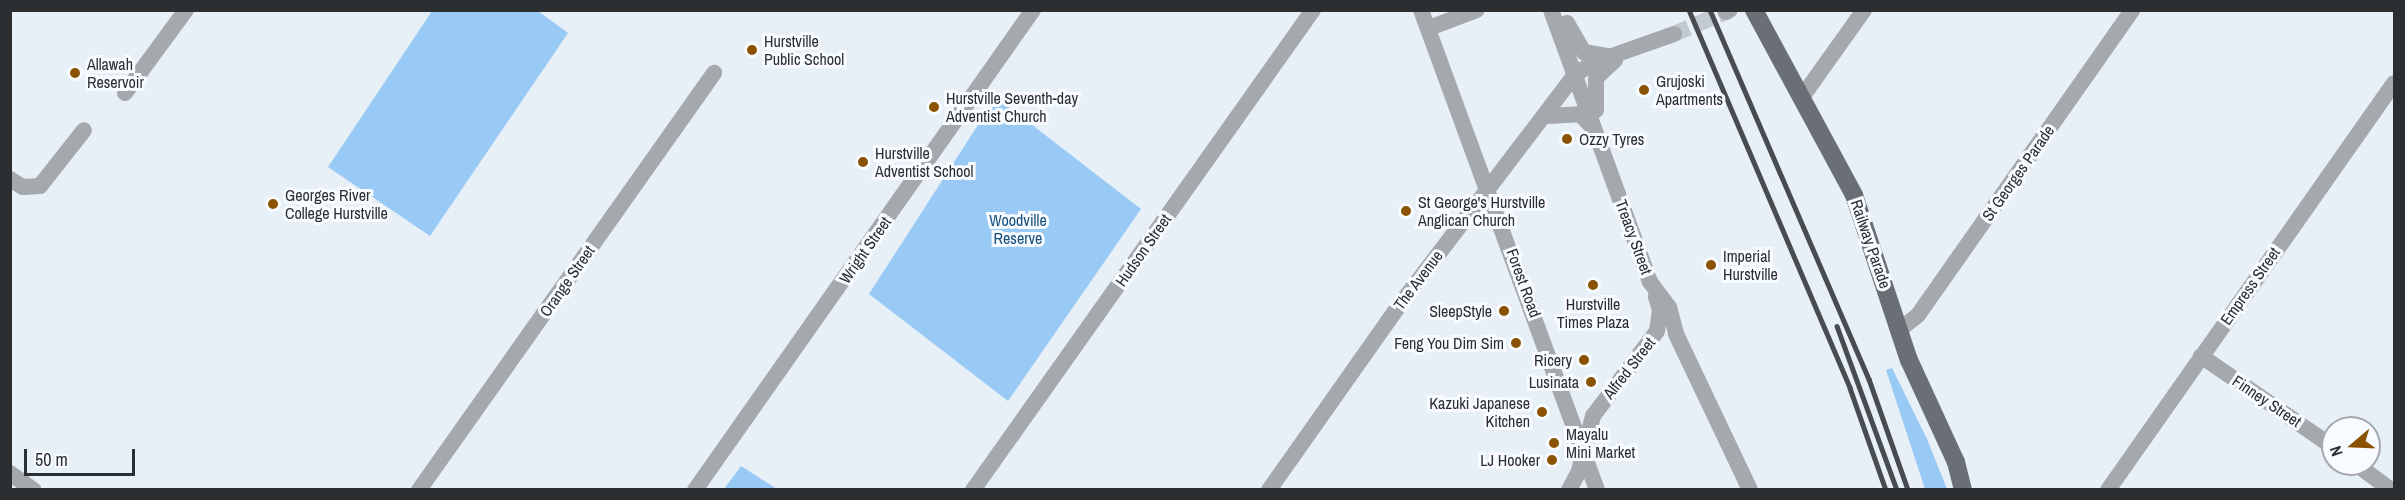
<!DOCTYPE html>
<style>
body{margin:0}
#map{position:relative;width:2405px;height:500px;overflow:hidden;background:#e7eff7;font-family:"Archivo Narrow",sans-serif}
div>[style]{position:absolute}
[style*='--x']{left:calc(var(--x)*1px);top:calc(var(--y)*1px);width:calc(var(--w)*1px);rotate:calc(var(--a)*1deg)}
.green>*{inset:0;background:#99caf6}
.minor-tunnel>*{height:16px;margin-top:-8px;transform-origin:0;background:repeating-linear-gradient(90deg,#c2c9d0 0 16px,transparent 0 24px)}
.minor>*{height:16px;margin:-8px;padding:0 8px;transform-origin:8px;border-radius:8px;background:#a5a8ac}
.major>*{height:18px;margin:-9px;padding:0 9px;transform-origin:9px;border-radius:9px;background:#696f75}
.rail>*{height:4.5px;margin:-2.25px;padding:0 2.25px;transform-origin:2.25px;border-radius:2.25px;background:#484c50}
.dots>*{width:16px;height:16px;translate:-50% -50%;box-sizing:border-box;border:3px solid #f8fbff;border-radius:50%}
span{translate:-50% -50%;white-space:nowrap;text-align:center;line-height:1.15;-webkit-text-stroke:6px #f8fbff;paint-order:stroke}
.poi-label{font-size:16px;color:#2c2f32}
.left{translate:0 -50%;text-align:left}
.right{translate:-100% -50%;text-align:right}
.street-label{font-size:16px;color:#2c2f32}
.park-label{font-size:16px;color:#17507d}
.frame{position:absolute;inset:0;border:12px solid #2c2f32;pointer-events:none}
.north{position:absolute;left:2321px;top:416px;width:60px;height:60px;box-sizing:border-box;background:#f8fbff;border:2px solid #a6a9ad;border-radius:50%;rotate:251deg;font-size:16px;font-weight:700;line-height:24px;text-align:center;color:#2c2f32}
.north::after{content:'';display:block;margin:auto;width:21px;height:27px;background:#8a5303;clip-path:polygon(50% 0,100% 100%,50% 72%,0 100%)}
.scale{position:absolute;left:24px;top:449px;width:111px;height:27px;box-sizing:border-box;border:3px solid #2c2f32;border-top:0;padding-left:8px;font-size:18px;line-height:21px;white-space:nowrap;color:#2c2f32;-webkit-text-stroke:4px #f8fbff;paint-order:stroke}
</style>
<div id="map">
<div class="green">
<div style="clip-path:polygon(432px 11px,538px 11px,568px 33px,430px 236px,328px 167px)"></div>
<div style="clip-path:polygon(996px 97px,1141px 209px,1008px 401px,869px 294px)"></div>
<div style="clip-path:polygon(1892px 368px,1927px 439px,1947px 489px,1925px 489px,1886px 370px)"></div>
<div style="clip-path:polygon(741px 466px,777px 489px,724px 489px)"></div>
</div>
<div class="minor-tunnel">
<div style="--x:1674;--y:34;--w:56;--a:-22.9"></div>
</div>
<div class="minor">
<div style="--x:1421;--y:10;--w:511;--a:69.86"></div>
<div style="--x:1551;--y:10;--w:289;--a:70"></div>
<div style="--x:1650;--y:282;--w:31;--a:53"></div>
<div style="--x:1669;--y:307;--w:28;--a:75"></div>
<div style="--x:1676;--y:334;--w:173;--a:64.6"></div>
<div style="--x:1726;--y:12;--w:4;--a:-27"></div>
<div style="--x:1567;--y:23;--w:34;--a:60"></div>
<div style="--x:1584;--y:52;--w:23;--a:10"></div>
<div style="--x:1429;--y:28;--w:51;--a:-20.6"></div>
<div style="--x:125;--y:93;--w:103;--a:-53.7"></div>
<div style="--x:1802;--y:97;--w:107;--a:-54.5"></div>
<div style="--x:1596;--y:110;--w:32;--a:-90"></div>
<div style="--x:1596;--y:78;--w:26;--a:-43"></div>
<div style="--x:1547;--y:116;--w:33;--a:-3"></div>
<div style="--x:1580;--y:114;--w:19;--a:47"></div>
<div style="--x:10;--y:179;--w:15;--a:32"></div>
<div style="--x:23;--y:187;--w:17;--a:-3"></div>
<div style="--x:40;--y:186;--w:71;--a:-51.8"></div>
<div style="--x:1899;--y:330;--w:24;--a:-38"></div>
<div style="--x:1918;--y:315;--w:373;--a:-54.9"></div>
<div style="--x:2201;--y:356;--w:160;--a:34.6"></div>
<div style="--x:2356;--y:464;--w:44;--a:36.6"></div>
<div style="--x:10;--y:473;--w:29;--a:36"></div>
<div style="--x:419;--y:490;--w:511;--a:-54.72"></div>
<div style="--x:695;--y:490;--w:587;--a:-54.85"></div>
<div style="--x:973;--y:490;--w:588;--a:-54.69"></div>
<div style="--x:1269;--y:490;--w:224;--a:-54.8"></div>
<div style="--x:1398;--y:307;--w:292;--a:-52.7"></div>
<div style="--x:1575;--y:75;--w:21;--a:-35"></div>
<div style="--x:1592;--y:63;--w:87;--a:-19.5"></div>
<div style="--x:1569;--y:490;--w:21;--a:-62"></div>
<div style="--x:1579;--y:471;--w:57;--a:-75.7"></div>
<div style="--x:1593;--y:416;--w:106;--a:-53"></div>
<div style="--x:1657;--y:331;--w:21;--a:-82"></div>
<div style="--x:1660;--y:310;--w:14;--a:-107"></div>
<div style="--x:2108;--y:490;--w:497;--a:-54.9"></div>
</div>
<div class="major">
<div style="--x:1754;--y:10;--w:210;--a:61.6"></div>
<div style="--x:1854;--y:195;--w:174;--a:71.6"></div>
<div style="--x:1909;--y:360;--w:112;--a:65.3"></div>
<div style="--x:1956;--y:462;--w:29;--a:76"></div>
</div>
<div class="rail">
<div style="--x:1689;--y:10;--w:411;--a:66.9"></div>
<div style="--x:1850;--y:388;--w:108;--a:70.6"></div>
<div style="--x:1710;--y:10;--w:402;--a:66.7"></div>
<div style="--x:1869;--y:379;--w:118;--a:70.6"></div>
<div style="--x:1837;--y:326;--w:175;--a:69.9"></div>
</div>
<div class="dots">
<div style="left:752px;top:50px;background:#8a5303"></div>
<div style="left:75px;top:73px;background:#8a5303"></div>
<div style="left:1644px;top:90px;background:#8a5303"></div>
<div style="left:934px;top:107px;background:#8a5303"></div>
<div style="left:1567px;top:139px;background:#8a5303"></div>
<div style="left:863px;top:162px;background:#8a5303"></div>
<div style="left:273px;top:204px;background:#8a5303"></div>
<div style="left:1406px;top:211px;background:#8a5303"></div>
<div style="left:1711px;top:265px;background:#8a5303"></div>
<div style="left:1593px;top:285px;background:#8a5303"></div>
<div style="left:1504px;top:311px;background:#8a5303"></div>
<div style="left:1516px;top:343px;background:#8a5303"></div>
<div style="left:1584px;top:360px;background:#8a5303"></div>
<div style="left:1591px;top:382px;background:#8a5303"></div>
<div style="left:1542px;top:412px;background:#8a5303"></div>
<div style="left:1554px;top:443px;background:#8a5303"></div>
<div style="left:1552px;top:460px;background:#8a5303"></div>
</div>
<div class="poi-label">
<span class="left" style="left:764px;top:50px">Hurstville<br>Public School</span>
<span class="left" style="left:87px;top:73px">Allawah<br>Reservoir</span>
<span class="left" style="left:1656px;top:90px">Grujoski<br>Apartments</span>
<span class="left" style="left:946px;top:107px">Hurstville Seventh-day<br>Adventist Church</span>
<span class="left" style="left:1579px;top:139px">Ozzy Tyres</span>
<span class="left" style="left:875px;top:162px">Hurstville<br>Adventist School</span>
<span class="left" style="left:285px;top:204px">Georges River<br>College Hurstville</span>
<span class="left" style="left:1418px;top:211px">St George's Hurstville<br>Anglican Church</span>
<span class="left" style="left:1723px;top:265px">Imperial<br>Hurstville</span>
<span style="left:1593px;top:313px">Hurstville<br>Times Plaza</span>
<span class="right" style="left:1492px;top:311px">SleepStyle</span>
<span class="right" style="left:1504px;top:343px">Feng You Dim Sim</span>
<span class="right" style="left:1572px;top:360px">Ricery</span>
<span class="right" style="left:1579px;top:382px">Lusinata</span>
<span class="right" style="left:1530px;top:412px">Kazuki Japanese<br>Kitchen</span>
<span class="left" style="left:1566px;top:443px">Mayalu<br>Mini Market</span>
<span class="right" style="left:1540px;top:460px">LJ Hooker</span>
</div>
<div class="street-label">
<span style="left:2018px;top:173px;rotate:-55deg">St Georges Parade</span>
<span style="left:1634px;top:237px;rotate:70deg">Treacy Street</span>
<span style="left:1871px;top:244px;rotate:71deg">Railway Parade</span>
<span style="left:865px;top:250px;rotate:-55deg">Wright Street</span>
<span style="left:1143px;top:250px;rotate:-55deg">Hudson Street</span>
<span style="left:1418px;top:280px;rotate:-53deg">The Avenue</span>
<span style="left:567px;top:281px;rotate:-55deg">Orange Street</span>
<span style="left:1524px;top:283px;rotate:70deg">Forest Road</span>
<span style="left:2250px;top:286px;rotate:-55deg">Empress Street</span>
<span style="left:1629px;top:368px;rotate:-52deg">Alfred Street</span>
<span style="left:2267px;top:401px;rotate:34deg">Finney Street</span>
</div>
<div class="park-label">
<span style="left:1018px;top:229px">Woodville<br>Reserve</span>
</div>
<div class="frame"></div>
<div class="north">N</div>
<div class="scale">50 m</div>
</div>
